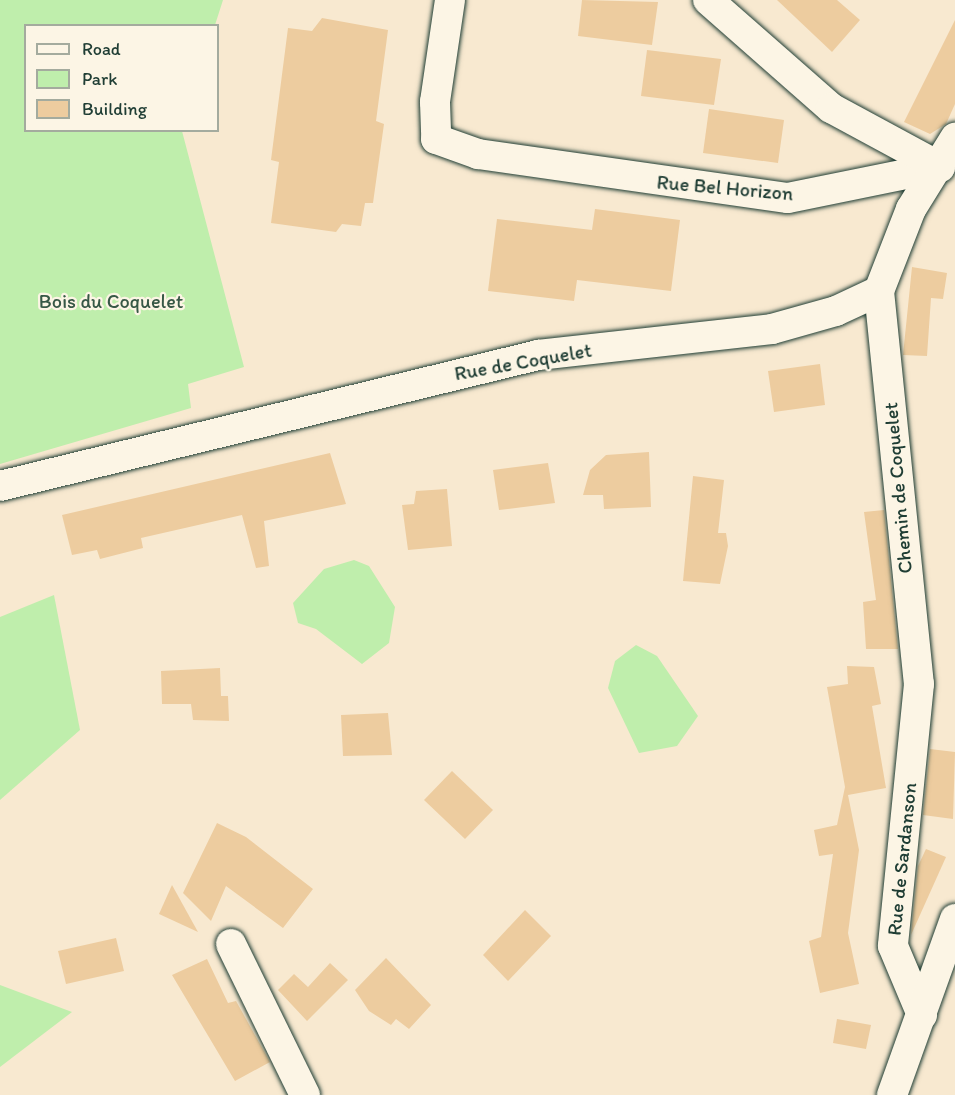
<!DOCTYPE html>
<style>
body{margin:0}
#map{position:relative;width:955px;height:1095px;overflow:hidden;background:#f8e9d0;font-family:Itim,sans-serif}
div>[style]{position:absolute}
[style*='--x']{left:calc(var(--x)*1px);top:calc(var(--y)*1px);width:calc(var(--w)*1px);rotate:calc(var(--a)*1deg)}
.green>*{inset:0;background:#bfeeac}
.building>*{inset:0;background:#edcc9f}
.roads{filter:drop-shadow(0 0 2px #1f3d34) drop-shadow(0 0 2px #1f3d34)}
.street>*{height:30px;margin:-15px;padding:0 15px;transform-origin:15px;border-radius:15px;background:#fcf5e5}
span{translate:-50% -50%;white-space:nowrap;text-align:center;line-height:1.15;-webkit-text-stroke:4.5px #fcf5e5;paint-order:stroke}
.street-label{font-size:20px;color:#1f3d34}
.park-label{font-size:20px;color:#375846}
.legend{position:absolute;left:24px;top:24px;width:195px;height:108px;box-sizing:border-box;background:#fcf5e5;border:2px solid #a4ab9e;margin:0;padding:8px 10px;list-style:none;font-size:18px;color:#1f3d34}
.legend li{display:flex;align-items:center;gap:12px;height:30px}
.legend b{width:30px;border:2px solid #a4ab9e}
</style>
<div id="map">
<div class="green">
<div style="clip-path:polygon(0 0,223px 0,215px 25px,26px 26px,26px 130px,182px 131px,244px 367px,188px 384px,191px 408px,0 464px)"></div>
<div style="clip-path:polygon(354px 560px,369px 566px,395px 607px,389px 643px,362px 664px,316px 629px,298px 623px,293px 603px,324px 569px)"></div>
<div style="clip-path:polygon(54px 595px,80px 730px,0 800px,0 617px)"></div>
<div style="clip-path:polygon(636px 645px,657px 656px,698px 716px,677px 746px,639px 753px,608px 688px,615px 661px)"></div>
<div style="clip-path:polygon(0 985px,72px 1012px,0 1067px)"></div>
</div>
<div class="building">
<div style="clip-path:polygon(582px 0,658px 2px,652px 45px,578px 36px)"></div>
<div style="clip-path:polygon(777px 0,837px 0,860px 20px,832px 52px)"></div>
<div style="clip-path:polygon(322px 18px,388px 30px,376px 121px,384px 124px,373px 203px,365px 203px,361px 226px,342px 224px,336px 232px,271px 223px,279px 162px,271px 160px,288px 28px,312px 31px)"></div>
<div style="clip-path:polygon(955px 20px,955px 104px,946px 124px,930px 134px,904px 122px)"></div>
<div style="clip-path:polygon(647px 50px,721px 59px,714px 105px,641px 96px)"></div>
<div style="clip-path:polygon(709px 109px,784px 120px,778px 163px,703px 153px)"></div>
<div style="clip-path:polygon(595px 209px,680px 220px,671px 291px,577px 280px,574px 301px,488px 291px,497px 219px,592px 230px)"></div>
<div style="clip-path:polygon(912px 267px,947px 273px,943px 299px,931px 298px,927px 356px,903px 355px)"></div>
<div style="clip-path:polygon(820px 364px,825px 405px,774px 412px,768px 371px)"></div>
<div style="clip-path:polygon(649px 452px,651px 507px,604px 509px,603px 495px,583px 495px,590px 470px,606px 455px)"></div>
<div style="clip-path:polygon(330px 453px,346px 504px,264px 521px,269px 566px,256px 568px,242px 515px,141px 538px,143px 548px,100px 559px,97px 550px,72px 555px,62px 515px)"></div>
<div style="clip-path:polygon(548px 463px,555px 503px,499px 510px,493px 470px)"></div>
<div style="clip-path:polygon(693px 476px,724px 480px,718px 533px,726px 533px,728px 546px,720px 584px,683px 581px)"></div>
<div style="clip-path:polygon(447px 489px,452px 546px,408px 550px,402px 505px,414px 504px,416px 491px)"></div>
<div style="clip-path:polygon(884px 510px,898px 649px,866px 649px,863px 602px,876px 600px,864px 512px)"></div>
<div style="clip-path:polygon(847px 666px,874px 667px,881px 704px,872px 706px,886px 788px,848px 795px,859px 850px,848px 933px,859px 984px,820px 993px,809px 941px,821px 937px,833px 854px,819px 856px,814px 830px,837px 825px,845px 787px,827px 687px,848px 684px)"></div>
<div style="clip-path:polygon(220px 668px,221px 696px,228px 696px,229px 721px,193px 720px,191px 704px,162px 704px,161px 671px)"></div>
<div style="clip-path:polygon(388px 713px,392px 755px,343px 756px,341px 715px)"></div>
<div style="clip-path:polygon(930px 749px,955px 752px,953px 819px,923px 815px)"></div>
<div style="clip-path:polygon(452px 771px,493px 810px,465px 839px,424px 800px)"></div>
<div style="clip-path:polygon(217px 823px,246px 837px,313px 889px,283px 928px,226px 886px,211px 921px,183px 893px)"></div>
<div style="clip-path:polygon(926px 849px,946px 857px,911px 935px,918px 866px)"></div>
<div style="clip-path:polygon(172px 885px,198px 932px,159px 914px)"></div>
<div style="clip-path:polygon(525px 910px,551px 936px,508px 981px,483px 955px)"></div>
<div style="clip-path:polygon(116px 938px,124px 971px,66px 984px,58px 951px)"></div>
<div style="clip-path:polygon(386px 958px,431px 1005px,409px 1029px,396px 1019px,391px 1025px,369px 1011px,355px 990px)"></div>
<div style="clip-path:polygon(207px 959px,228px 1003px,236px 1001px,270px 1062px,235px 1081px,172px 975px)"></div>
<div style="clip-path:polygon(330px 963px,348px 980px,307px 1021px,278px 990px,294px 974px,308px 987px)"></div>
<div style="clip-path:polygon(837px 1019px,871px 1025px,866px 1049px,833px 1043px)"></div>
</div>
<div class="roads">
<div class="street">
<div style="--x:450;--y:0;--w:103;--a:98.4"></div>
<div style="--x:435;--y:102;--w:37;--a:88"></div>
<div style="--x:436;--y:139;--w:45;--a:19.7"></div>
<div style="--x:478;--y:154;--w:313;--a:8.1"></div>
<div style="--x:788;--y:198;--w:155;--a:-11.5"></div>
<div style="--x:708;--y:0;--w:164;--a:41.3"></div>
<div style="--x:831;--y:108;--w:124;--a:28.4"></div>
<div style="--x:879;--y:291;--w:395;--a:84.2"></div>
<div style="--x:919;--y:684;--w:263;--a:95.7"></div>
<div style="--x:893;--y:946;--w:75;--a:67.2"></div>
<div style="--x:0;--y:486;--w:554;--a:-13.68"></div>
<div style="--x:538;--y:355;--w:235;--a:-6.3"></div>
<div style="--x:772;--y:329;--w:66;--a:-15.7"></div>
<div style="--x:836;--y:311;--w:47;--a:-24.9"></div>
<div style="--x:879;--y:291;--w:88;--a:-68.7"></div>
<div style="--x:911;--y:209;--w:84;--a:-58.2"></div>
<div style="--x:231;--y:944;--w:168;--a:63.9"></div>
<div style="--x:892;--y:1095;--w:187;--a:-70.3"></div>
</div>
</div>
<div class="street-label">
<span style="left:725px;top:188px;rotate:5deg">Rue Bel Horizon</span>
<span style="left:523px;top:362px;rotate:-10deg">Rue de Coquelet</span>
<span style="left:898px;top:488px;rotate:-95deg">Chemin de Coquelet</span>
<span style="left:902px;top:859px;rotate:-84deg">Rue de Sardanson</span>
</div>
<div class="park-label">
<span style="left:111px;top:301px">Bois du Coquelet</span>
</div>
<ul class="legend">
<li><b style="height:8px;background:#fcf5e5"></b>Road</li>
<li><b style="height:16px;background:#bfeeac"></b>Park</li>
<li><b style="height:16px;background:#edcc9f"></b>Building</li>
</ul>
</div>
